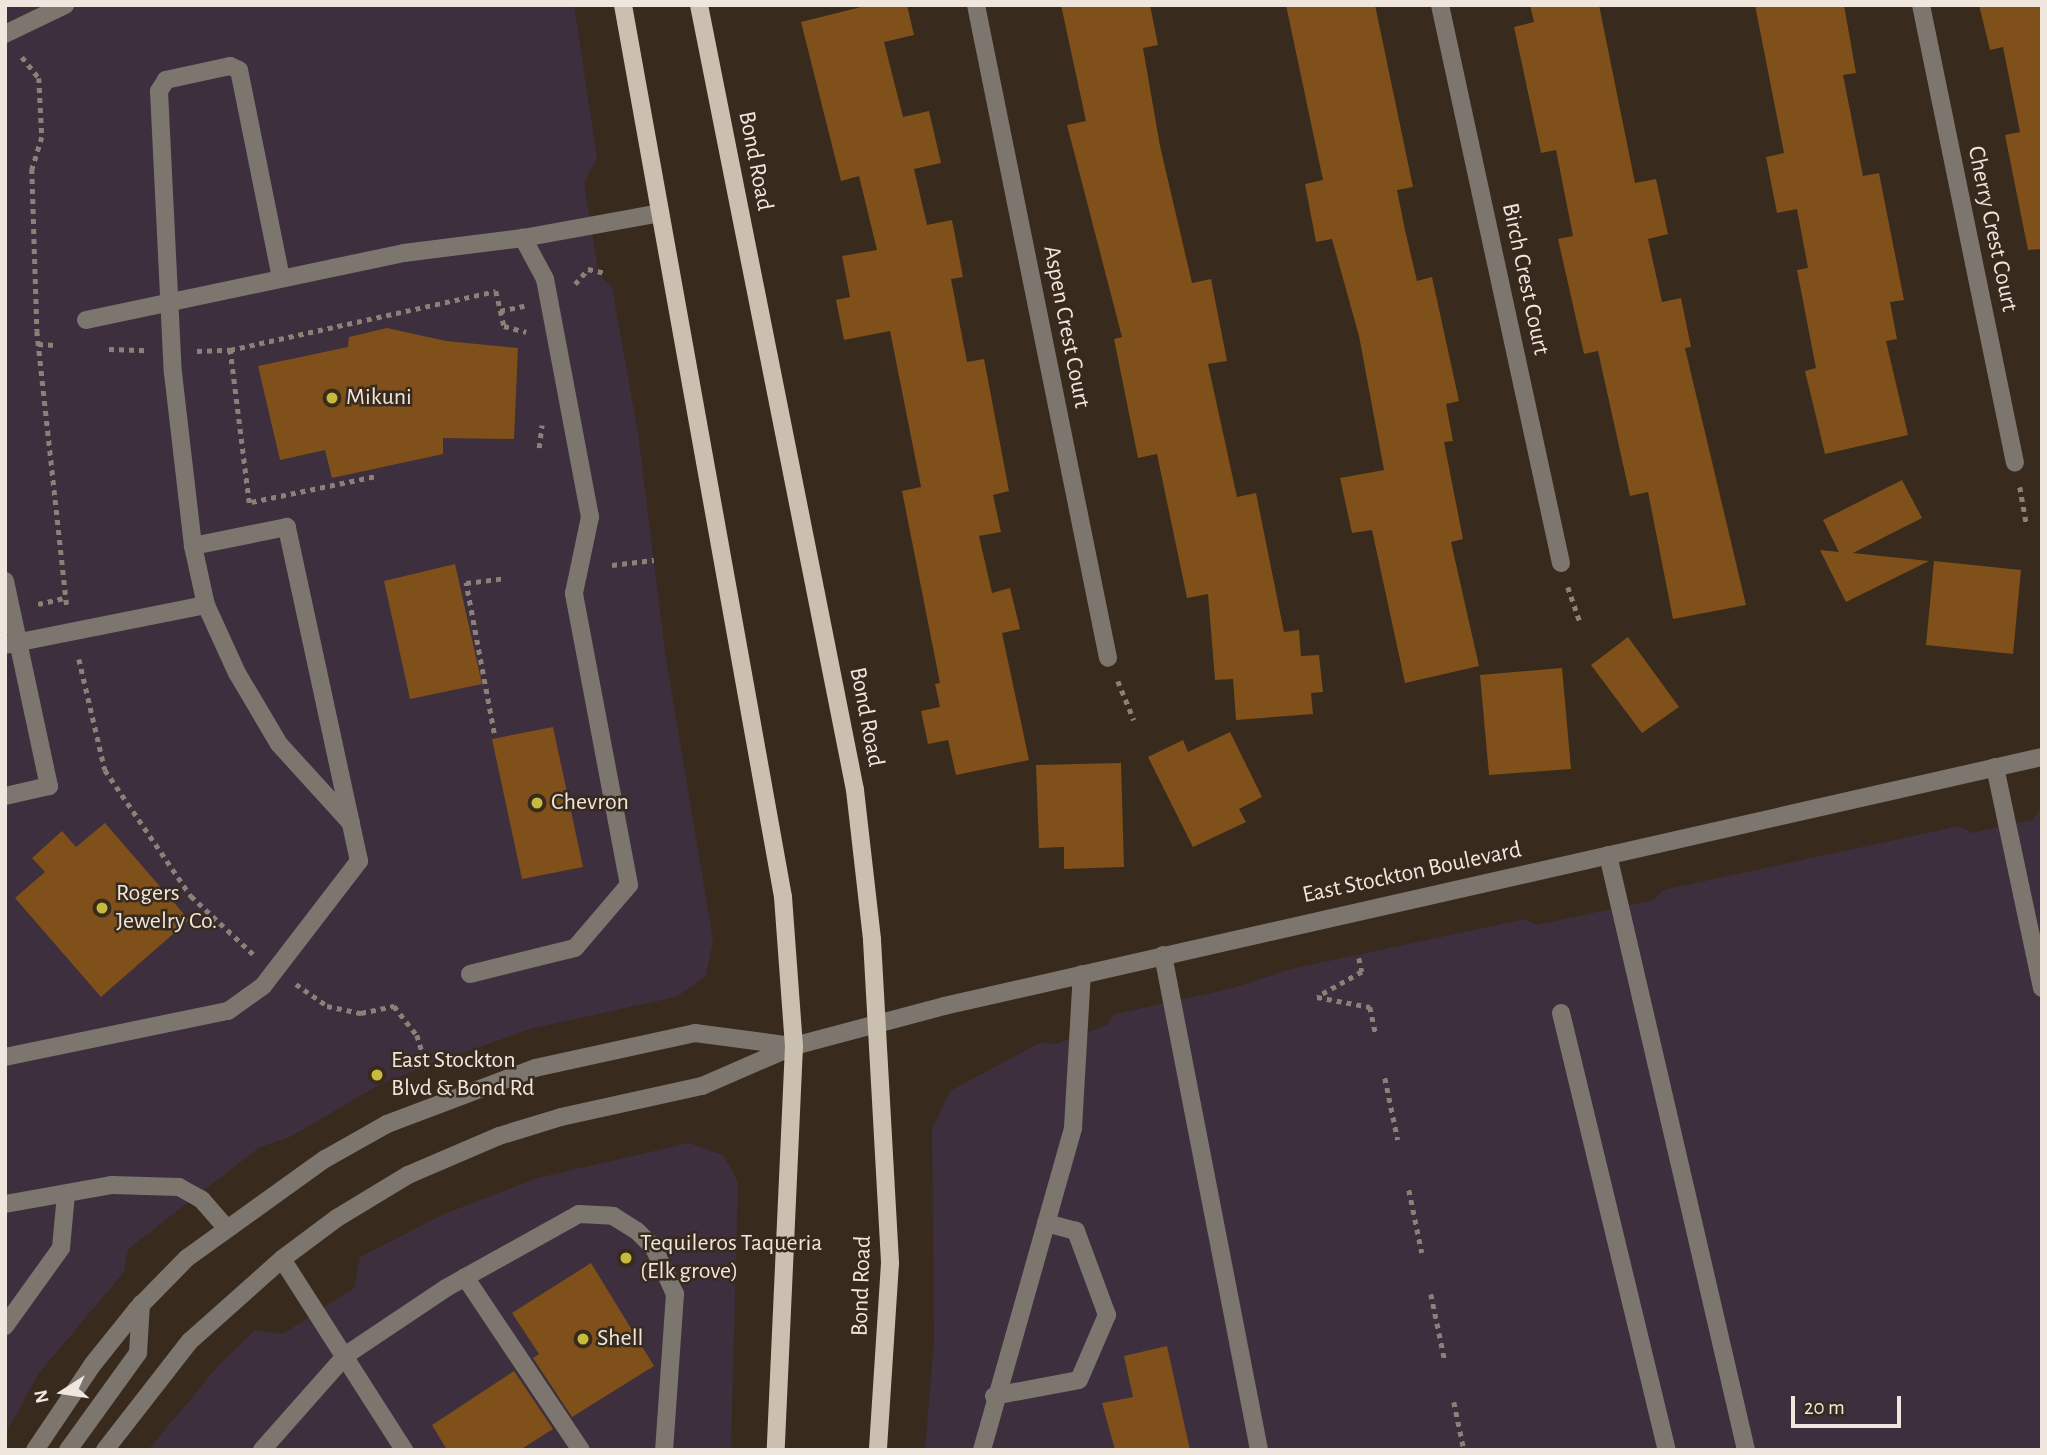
<!DOCTYPE html>
<style>
body{margin:0}
#map{position:relative;width:2047px;height:1455px;overflow:hidden;background:#382a1d;font-family:"Alegreya Sans",sans-serif}
div>[style]{position:absolute}
[style*='--x']{left:calc(var(--x)*1px);top:calc(var(--y)*1px);width:calc(var(--w)*1px);rotate:calc(var(--a)*1deg)}
.commercial>*{inset:0;background:#3d2f3d}
.building>*{inset:0;background:#7f5019}
.path>*{height:4.5px;margin-top:-2.25px;transform-origin:0;background:repeating-linear-gradient(90deg,#8d8177 0 5px,transparent 0 10px)}
.minor>*{height:18px;margin:-9px;padding:0 9px;transform-origin:9px;border-radius:9px;background:#7c766f}
.major>*{height:18px;margin:-9px;padding:0 9px;transform-origin:9px;border-radius:9px;background:#cbbfb0}
.dots>*{width:19px;height:19px;translate:-50% -50%;box-sizing:border-box;border:4px solid #382a1d;border-radius:50%}
span{translate:-50% -50%;white-space:nowrap;text-align:center;line-height:1.15;-webkit-text-stroke:5px #382a1d;paint-order:stroke}
.street-label{font-size:24px;color:#efe6de}
.poi-label{font-size:24px;color:#efe6de}
.left{translate:0 -50%;text-align:left}
.frame{position:absolute;inset:0;border:7px solid #efe6de;pointer-events:none}
.north{position:absolute;left:28px;top:1357px;width:70px;height:70px;-webkit-text-stroke:5px #382a1d;paint-order:stroke;rotate:258deg;font-size:19px;font-weight:700;line-height:28px;text-align:center;color:#efe6de}
.north::after{content:'';display:block;margin:auto;width:24px;height:32px;background:#efe6de;clip-path:polygon(50% 0,100% 100%,50% 72%,0 100%)}
.scale{position:absolute;left:1791px;top:1396px;width:110px;height:32px;box-sizing:border-box;border:4px solid #efe6de;border-top:0;padding-left:9px;font-size:21px;line-height:24px;white-space:nowrap;color:#efe6de;-webkit-text-stroke:5px #382a1d;paint-order:stroke}
</style>
<div id="map">
<div class="commercial">
<div style="clip-path:polygon(5px 5px,574px 5px,597px 158px,584px 183px,599px 275px,612px 287px,638px 433px,666px 659px,713px 940px,706px 976px,676px 997px,530px 1029px,419px 1069px,377px 1086px,290px 1137px,260px 1147px,128px 1249px,124px 1272px,39px 1373px,5px 1435px)"></div>
<div style="clip-path:polygon(2042px 808px,2042px 1450px,925px 1450px,934px 1342px,932px 1129px,950px 1091px,1041px 1042px,1056px 1044px,1107px 1025px,1115px 1014px,1229px 989px,1291px 969px,1525px 919px,1536px 925px,1654px 900px,1663px 890px,1959px 826px,1972px 833px,2032px 820px)"></div>
<div style="clip-path:polygon(689px 1143px,723px 1155px,738px 1181px,731px 1450px,148px 1450px,219px 1365px,255px 1330px,283px 1334px,354px 1288px,360px 1257px,444px 1214px,537px 1178px)"></div>
</div>
<div class="building">
<div style="clip-path:polygon(869px 5px,907px 5px,914px 35px,884px 42px,903px 117px,929px 111px,941px 163px,914px 169px,927px 225px,952px 220px,963px 277px,951px 279px,967px 362px,984px 359px,1009px 491px,993px 495px,1001px 532px,979px 536px,992px 593px,1010px 588px,1020px 629px,1002px 633px,1029px 760px,956px 775px,948px 740px,928px 744px,921px 711px,940px 707px,935px 684px,940px 683px,902px 491px,921px 487px,890px 331px,844px 340px,836px 300px,850px 297px,842px 256px,877px 250px,859px 176px,841px 181px,801px 22px)"></div>
<div style="clip-path:polygon(1061px 5px,1150px 5px,1158px 45px,1143px 48px,1160px 146px,1192px 283px,1211px 279px,1227px 361px,1208px 364px,1237px 497px,1256px 493px,1284px 632px,1299px 630px,1301px 656px,1319px 655px,1323px 692px,1311px 693px,1313px 714px,1236px 720px,1233px 679px,1215px 680px,1208px 594px,1187px 598px,1157px 454px,1138px 458px,1114px 339px,1122px 337px,1067px 125px,1086px 121px)"></div>
<div style="clip-path:polygon(1286px 5px,1375px 5px,1413px 187px,1397px 190px,1405px 230px,1417px 281px,1432px 277px,1459px 401px,1446px 404px,1453px 441px,1444px 442px,1463px 539px,1451px 542px,1479px 666px,1405px 683px,1372px 530px,1352px 533px,1340px 478px,1384px 470px,1359px 336px,1332px 239px,1316px 242px,1305px 184px,1323px 180px)"></div>
<div style="clip-path:polygon(1530px 5px,1599px 5px,1635px 183px,1656px 179px,1668px 234px,1648px 239px,1662px 302px,1681px 298px,1691px 347px,1685px 348px,1746px 605px,1673px 619px,1648px 492px,1630px 496px,1598px 351px,1584px 354px,1558px 239px,1573px 236px,1556px 150px,1541px 153px,1514px 27px,1534px 22px)"></div>
<div style="clip-path:polygon(1755px 5px,1844px 5px,1856px 73px,1843px 75px,1863px 176px,1879px 173px,1904px 300px,1890px 302px,1897px 339px,1886px 341px,1908px 435px,1825px 454px,1805px 371px,1816px 368px,1797px 270px,1808px 268px,1797px 209px,1777px 213px,1766px 157px,1784px 153px)"></div>
<div style="clip-path:polygon(1979px 5px,2042px 5px,2042px 249px,2028px 250px,2005px 135px,2020px 132px,2003px 47px,1990px 50px)"></div>
<div style="clip-path:polygon(387px 328px,446px 341px,518px 348px,514px 439px,443px 438px,443px 454px,332px 478px,325px 450px,280px 460px,258px 366px,348px 347px,349px 337px)"></div>
<div style="clip-path:polygon(1902px 480px,1922px 518px,1853px 553px,1929px 561px,1846px 602px,1820px 550px,1839px 552px,1823px 520px)"></div>
<div style="clip-path:polygon(1934px 561px,2021px 570px,2013px 654px,1926px 645px)"></div>
<div style="clip-path:polygon(455px 564px,482px 684px,410px 699px,384px 581px)"></div>
<div style="clip-path:polygon(1628px 637px,1679px 707px,1642px 733px,1591px 665px)"></div>
<div style="clip-path:polygon(1562px 668px,1571px 769px,1489px 775px,1480px 675px)"></div>
<div style="clip-path:polygon(553px 727px,583px 867px,522px 879px,492px 739px)"></div>
<div style="clip-path:polygon(1230px 732px,1262px 797px,1239px 809px,1246px 822px,1193px 847px,1148px 757px,1183px 740px,1188px 752px)"></div>
<div style="clip-path:polygon(1121px 763px,1124px 867px,1064px 869px,1064px 847px,1039px 848px,1036px 765px)"></div>
<div style="clip-path:polygon(105px 823px,189px 920px,101px 997px,15px 898px,45px 872px,32px 858px,62px 831px,76px 847px)"></div>
<div style="clip-path:polygon(591px 1263px,654px 1366px,572px 1417px,533px 1358px,539px 1354px,512px 1313px)"></div>
<div style="clip-path:polygon(1167px 1346px,1190px 1450px,1115px 1450px,1102px 1403px,1133px 1397px,1124px 1356px)"></div>
<div style="clip-path:polygon(514px 1371px,553px 1429px,520px 1450px,447px 1450px,432px 1425px)"></div>
</div>
<div class="path">
<div style="--x:22;--y:57;--w:27;--a:51"></div>
<div style="--x:39;--y:78;--w:59;--a:87.1"></div>
<div style="--x:42;--y:137;--w:34;--a:107"></div>
<div style="--x:32;--y:169;--w:162;--a:88.2"></div>
<div style="--x:37;--y:331;--w:276;--a:83.8"></div>
<div style="--x:575;--y:284;--w:20;--a:-49"></div>
<div style="--x:588;--y:269;--w:18;--a:13"></div>
<div style="--x:500;--y:311;--w:25;--a:-12"></div>
<div style="--x:38;--y:344;--w:17;--a:3"></div>
<div style="--x:109;--y:349;--w:38;--a:2"></div>
<div style="--x:197;--y:351;--w:33;--a:-2"></div>
<div style="--x:539;--y:448;--w:23;--a:-83"></div>
<div style="--x:374;--y:477;--w:128;--a:168.3"></div>
<div style="--x:249;--y:503;--w:154;--a:-97.1"></div>
<div style="--x:230;--y:350;--w:272;--a:-12.5"></div>
<div style="--x:496;--y:291;--w:36;--a:77"></div>
<div style="--x:504;--y:326;--w:23;--a:15"></div>
<div style="--x:2020;--y:487;--w:39;--a:80"></div>
<div style="--x:612;--y:565;--w:42;--a:-6.8"></div>
<div style="--x:1568;--y:587;--w:37;--a:71"></div>
<div style="--x:38;--y:604;--w:28;--a:-13"></div>
<div style="--x:79;--y:659;--w:114;--a:76.8"></div>
<div style="--x:105;--y:770;--w:153;--a:55.7"></div>
<div style="--x:191;--y:896;--w:86;--a:43.1"></div>
<div style="--x:1118;--y:681;--w:42;--a:67.7"></div>
<div style="--x:494;--y:733;--w:153;--a:-100.6"></div>
<div style="--x:466;--y:583;--w:38;--a:-7"></div>
<div style="--x:1359;--y:958;--w:14;--a:78"></div>
<div style="--x:1362;--y:972;--w:51;--a:150.9"></div>
<div style="--x:1317;--y:997;--w:54;--a:10.7"></div>
<div style="--x:1370;--y:1007;--w:29;--a:78"></div>
<div style="--x:296;--y:984;--w:38;--a:35"></div>
<div style="--x:327;--y:1006;--w:35;--a:12"></div>
<div style="--x:361;--y:1013;--w:34;--a:-12"></div>
<div style="--x:394;--y:1006;--w:37;--a:52"></div>
<div style="--x:417;--y:1035;--w:38;--a:73"></div>
<div style="--x:1385;--y:1078;--w:63;--a:78.2"></div>
<div style="--x:1409;--y:1190;--w:64;--a:78.3"></div>
<div style="--x:1431;--y:1294;--w:68;--a:78.2"></div>
<div style="--x:1454;--y:1402;--w:49;--a:78.2"></div>
</div>
<div class="minor">
<div style="--x:976;--y:5;--w:666;--a:78.57"></div>
<div style="--x:1440;--y:5;--w:571;--a:77.77"></div>
<div style="--x:1921;--y:5;--w:467;--a:78.4"></div>
<div style="--x:5;--y:34;--w:67;--a:-25.8"></div>
<div style="--x:281;--y:278;--w:212;--a:-101.4"></div>
<div style="--x:239;--y:70;--w:10;--a:-156"></div>
<div style="--x:230;--y:66;--w:66;--a:167.7"></div>
<div style="--x:166;--y:80;--w:13;--a:122"></div>
<div style="--x:159;--y:91;--w:282;--a:87.2"></div>
<div style="--x:173;--y:373;--w:174;--a:83.4"></div>
<div style="--x:193;--y:546;--w:60;--a:77.6"></div>
<div style="--x:206;--y:605;--w:75;--a:65.5"></div>
<div style="--x:237;--y:673;--w:82;--a:59.4"></div>
<div style="--x:279;--y:744;--w:107;--a:47.7"></div>
<div style="--x:86;--y:320;--w:325;--a:-11.9"></div>
<div style="--x:404;--y:253;--w:120;--a:-7.2"></div>
<div style="--x:523;--y:238;--w:139;--a:-10.3"></div>
<div style="--x:5;--y:581;--w:210;--a:77.9"></div>
<div style="--x:49;--y:786;--w:45;--a:167.2"></div>
<div style="--x:5;--y:645;--w:205;--a:-11.3"></div>
<div style="--x:1995;--y:767;--w:226;--a:78"></div>
<div style="--x:1608;--y:855;--w:611;--a:76.94"></div>
<div style="--x:1163;--y:955;--w:504;--a:79.02"></div>
<div style="--x:470;--y:974;--w:108;--a:-13.9"></div>
<div style="--x:575;--y:948;--w:83;--a:-49.4"></div>
<div style="--x:629;--y:885;--w:297;--a:-100.7"></div>
<div style="--x:574;--y:593;--w:78;--a:-78.1"></div>
<div style="--x:590;--y:517;--w:242;--a:-100.7"></div>
<div style="--x:545;--y:279;--w:47;--a:-118.2"></div>
<div style="--x:1561;--y:1013;--w:450;--a:76.4"></div>
<div style="--x:5;--y:1057;--w:228;--a:-11.7"></div>
<div style="--x:228;--y:1011;--w:43;--a:-35.5"></div>
<div style="--x:263;--y:986;--w:158;--a:-52.5"></div>
<div style="--x:359;--y:861;--w:342;--a:-102.2"></div>
<div style="--x:287;--y:527;--w:96;--a:168.6"></div>
<div style="--x:5;--y:1204;--w:109;--a:-10.1"></div>
<div style="--x:112;--y:1185;--w:67;--a:1.7"></div>
<div style="--x:179;--y:1187;--w:26;--a:29"></div>
<div style="--x:202;--y:1200;--w:37;--a:49"></div>
<div style="--x:282;--y:1259;--w:227;--a:57.4"></div>
<div style="--x:465;--y:1277;--w:208;--a:56.2"></div>
<div style="--x:5;--y:1326;--w:96;--a:-54.3"></div>
<div style="--x:61;--y:1248;--w:54;--a:-84.7"></div>
<div style="--x:994;--y:1396;--w:86;--a:-10.7"></div>
<div style="--x:1079;--y:1380;--w:71;--a:-66.7"></div>
<div style="--x:1107;--y:1315;--w:90;--a:-110.3"></div>
<div style="--x:1076;--y:1231;--w:31;--a:-165"></div>
<div style="--x:35;--y:1450;--w:104;--a:-56"></div>
<div style="--x:93;--y:1364;--w:70;--a:-51.3"></div>
<div style="--x:137;--y:1309;--w:71;--a:-45.6"></div>
<div style="--x:187;--y:1258;--w:170;--a:-35.7"></div>
<div style="--x:325;--y:1159;--w:71;--a:-29.4"></div>
<div style="--x:387;--y:1124;--w:158;--a:-20.7"></div>
<div style="--x:535;--y:1068;--w:164;--a:-12.3"></div>
<div style="--x:695;--y:1033;--w:100;--a:7.5"></div>
<div style="--x:68;--y:1450;--w:120;--a:-54.2"></div>
<div style="--x:138;--y:1353;--w:49;--a:-86.5"></div>
<div style="--x:105;--y:1450;--w:138;--a:-52.1"></div>
<div style="--x:190;--y:1341;--w:123;--a:-41.7"></div>
<div style="--x:282;--y:1259;--w:69;--a:-36.7"></div>
<div style="--x:337;--y:1218;--w:83;--a:-31.2"></div>
<div style="--x:408;--y:1175;--w:99;--a:-23.2"></div>
<div style="--x:499;--y:1136;--w:65;--a:-17"></div>
<div style="--x:561;--y:1117;--w:144;--a:-12.4"></div>
<div style="--x:702;--y:1086;--w:100;--a:-23.5"></div>
<div style="--x:794;--y:1046;--w:155;--a:-14.9"></div>
<div style="--x:944;--y:1006;--w:1126;--a:-12.78"></div>
<div style="--x:262;--y:1450;--w:127;--a:-48.5"></div>
<div style="--x:346;--y:1355;--w:120;--a:-33.8"></div>
<div style="--x:446;--y:1288;--w:152;--a:-29.1"></div>
<div style="--x:579;--y:1214;--w:34;--a:3"></div>
<div style="--x:613;--y:1216;--w:28;--a:32"></div>
<div style="--x:637;--y:1231;--w:24;--a:45"></div>
<div style="--x:654;--y:1248;--w:51;--a:65.5"></div>
<div style="--x:675;--y:1294;--w:156;--a:94"></div>
<div style="--x:982;--y:1450;--w:335;--a:-74.2"></div>
<div style="--x:1073;--y:1128;--w:154;--a:-86.7"></div>
</div>
<div class="major">
<div style="--x:623;--y:5;--w:906;--a:79.83"></div>
<div style="--x:783;--y:897;--w:149;--a:85.8"></div>
<div style="--x:794;--y:1046;--w:404;--a:92.6"></div>
<div style="--x:699;--y:5;--w:800;--a:78.76"></div>
<div style="--x:855;--y:790;--w:151;--a:83.5"></div>
<div style="--x:872;--y:940;--w:324;--a:86.8"></div>
<div style="--x:890;--y:1263;--w:187;--a:93.7"></div>
</div>
<div class="dots">
<div style="left:332px;top:398px;background:#c5bc3d"></div>
<div style="left:537px;top:803px;background:#c5bc3d"></div>
<div style="left:102px;top:908px;background:#c5bc3d"></div>
<div style="left:377px;top:1075px;background:#c5bc3d"></div>
<div style="left:626px;top:1258px;background:#c5bc3d"></div>
<div style="left:583px;top:1339px;background:#c5bc3d"></div>
</div>
<div class="street-label">
<span style="left:755px;top:161px;rotate:79deg">Bond Road</span>
<span style="left:1992px;top:229px;rotate:78deg">Cherry Crest Court</span>
<span style="left:1525px;top:279px;rotate:78deg">Birch Crest Court</span>
<span style="left:1066px;top:327px;rotate:79deg">Aspen Crest Court</span>
<span style="left:866px;top:717px;rotate:79deg">Bond Road</span>
<span style="left:1412px;top:873px;rotate:-12deg">East Stockton Boulevard</span>
<span style="left:862px;top:1286px;rotate:-88deg">Bond Road</span>
</div>
<div class="poi-label">
<span class="left" style="left:346px;top:398px">Mikuni</span>
<span class="left" style="left:551px;top:803px">Chevron</span>
<span class="left" style="left:116px;top:908px">Rogers<br>Jewelry Co.</span>
<span class="left" style="left:391px;top:1075px">East Stockton<br>Blvd &amp; Bond Rd</span>
<span class="left" style="left:640px;top:1258px">Tequileros Taqueria<br>(Elk grove)</span>
<span class="left" style="left:597px;top:1339px">Shell</span>
</div>
<div class="frame"></div>
<div class="north">N</div>
<div class="scale">20 m</div>
</div>
